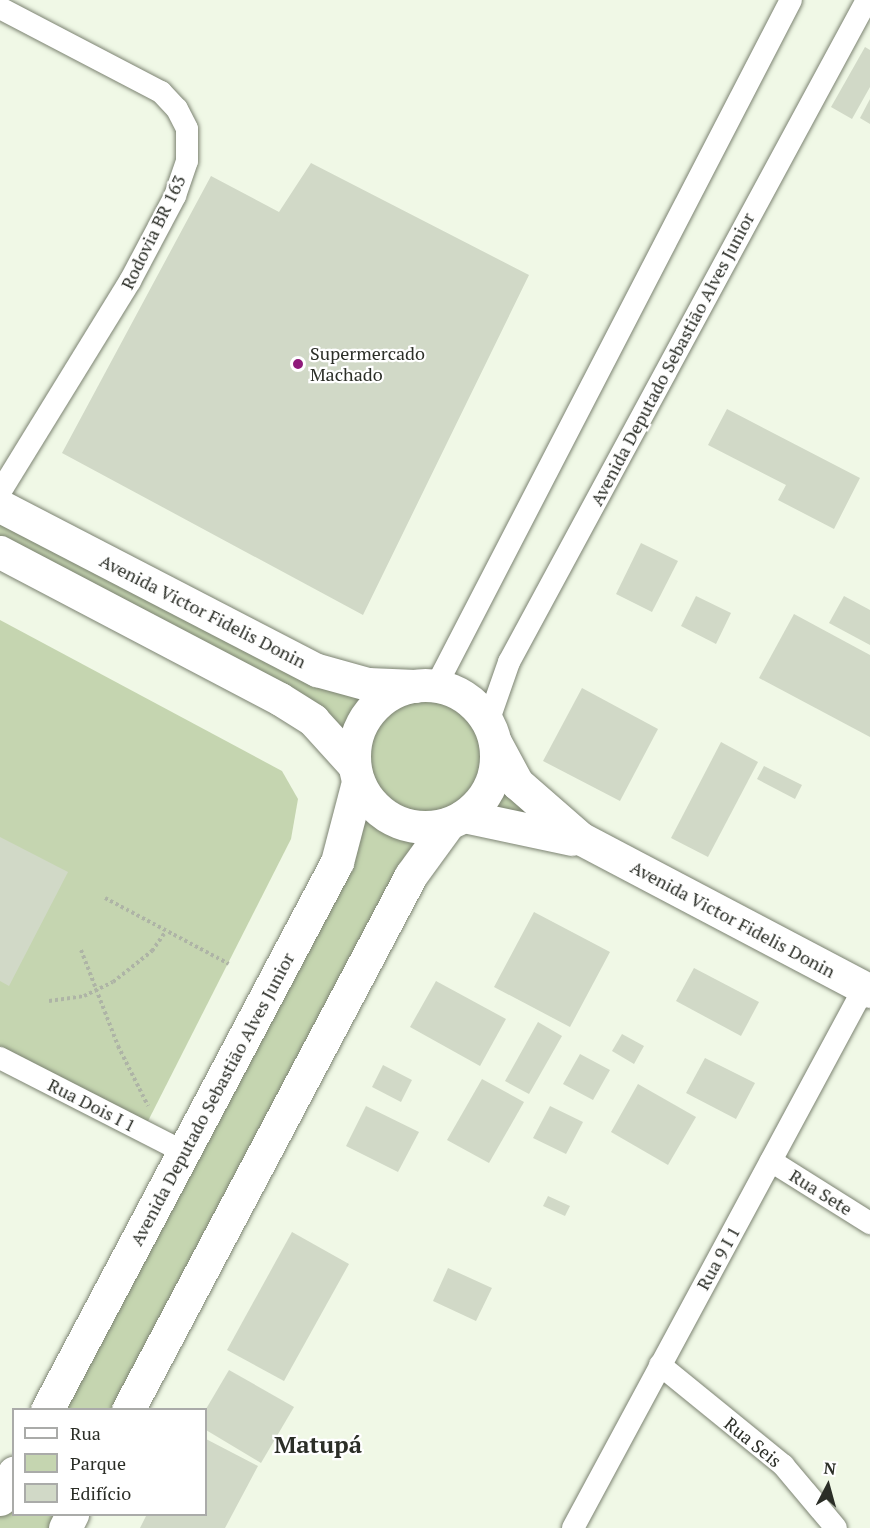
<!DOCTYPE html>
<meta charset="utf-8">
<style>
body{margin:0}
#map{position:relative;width:870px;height:1528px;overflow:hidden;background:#f0f8e6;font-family:"PT Serif",serif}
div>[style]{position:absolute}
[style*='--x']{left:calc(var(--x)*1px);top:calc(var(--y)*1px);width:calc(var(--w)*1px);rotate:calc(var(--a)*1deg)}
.green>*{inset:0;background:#c5d5b0}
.round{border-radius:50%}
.building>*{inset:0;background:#d1d9c7}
.path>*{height:4px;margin-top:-2px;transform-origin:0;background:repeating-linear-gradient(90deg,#aeb4a6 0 3px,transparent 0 6px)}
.roads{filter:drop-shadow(0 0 2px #7c8372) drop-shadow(0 0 2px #7c8372)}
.street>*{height:22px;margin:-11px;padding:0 11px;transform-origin:11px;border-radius:11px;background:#fff}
.secondary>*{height:33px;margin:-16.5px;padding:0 16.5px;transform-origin:16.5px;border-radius:16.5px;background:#fff}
.secondary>.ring{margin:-16.5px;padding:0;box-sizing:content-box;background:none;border:33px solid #fff;border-radius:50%}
.dots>*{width:16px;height:16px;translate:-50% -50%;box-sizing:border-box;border:3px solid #fff;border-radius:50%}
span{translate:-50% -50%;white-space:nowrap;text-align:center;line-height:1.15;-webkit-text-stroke:4.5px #fff;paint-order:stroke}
.street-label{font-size:18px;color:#2b2e27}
.poi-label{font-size:18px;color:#2b2e27}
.left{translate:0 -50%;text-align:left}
.district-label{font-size:24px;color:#2b2e27;font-weight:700}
.legend{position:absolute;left:12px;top:1408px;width:195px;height:108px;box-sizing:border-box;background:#fff;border:2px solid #aaaba9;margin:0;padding:8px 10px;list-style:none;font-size:18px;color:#2b2e27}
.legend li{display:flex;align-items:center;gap:12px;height:30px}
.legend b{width:30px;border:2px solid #aaaba9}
.north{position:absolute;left:798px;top:1456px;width:60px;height:60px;-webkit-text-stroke:4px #fff;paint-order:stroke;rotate:6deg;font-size:16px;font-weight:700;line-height:24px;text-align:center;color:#2b2e27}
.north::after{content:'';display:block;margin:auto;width:21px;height:27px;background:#2b2e27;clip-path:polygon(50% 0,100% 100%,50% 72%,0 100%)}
</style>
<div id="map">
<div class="green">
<div style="clip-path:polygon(0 513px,383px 689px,360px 710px,348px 745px,0 544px)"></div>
<div style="clip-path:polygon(0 620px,282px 771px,298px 799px,291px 839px,145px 1127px,0 1053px)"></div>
<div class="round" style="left:367px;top:698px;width:116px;height:116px"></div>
<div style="clip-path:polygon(501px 769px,557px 827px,479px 811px,490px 801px)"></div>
<div style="clip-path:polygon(361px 802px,395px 826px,426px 831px,124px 1409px,57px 1410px)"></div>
<div style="clip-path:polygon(13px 1490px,14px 1514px,67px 1515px,60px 1528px,0 1528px,0 1515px)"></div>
</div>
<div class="building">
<div style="clip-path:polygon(865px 47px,870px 50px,870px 87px,852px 119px,831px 107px)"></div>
<div style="clip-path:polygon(870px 99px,870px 124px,860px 118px)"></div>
<div style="clip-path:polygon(311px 163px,529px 275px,363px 615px,62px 453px,211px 176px,279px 212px)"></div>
<div style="clip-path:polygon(727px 409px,860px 478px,834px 529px,778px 500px,786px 485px,708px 445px)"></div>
<div style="clip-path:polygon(641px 543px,678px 561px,652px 612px,616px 594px)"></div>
<div style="clip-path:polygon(696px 596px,731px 613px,716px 644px,681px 626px)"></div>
<div style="clip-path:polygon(844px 596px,870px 610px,870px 645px,829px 623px)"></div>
<div style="clip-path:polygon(794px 614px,870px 655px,870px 737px,759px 678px)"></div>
<div style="clip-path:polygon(582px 688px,658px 729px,620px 801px,543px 761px)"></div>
<div style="clip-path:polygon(721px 742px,758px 762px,708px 857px,671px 838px)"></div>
<div style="clip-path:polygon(764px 766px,802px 785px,795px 799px,757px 779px)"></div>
<div style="clip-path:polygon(0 837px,68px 872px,9px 986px,0 981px)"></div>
<div style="clip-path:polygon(534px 912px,610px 952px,570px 1027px,494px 987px)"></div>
<div style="clip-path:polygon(694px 968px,759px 1002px,741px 1036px,676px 1001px)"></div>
<div style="clip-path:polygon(436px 981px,506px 1019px,480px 1066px,410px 1027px)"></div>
<div style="clip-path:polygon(538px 1022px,562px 1036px,529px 1094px,505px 1081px)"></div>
<div style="clip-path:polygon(622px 1034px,644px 1046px,634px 1064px,612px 1051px)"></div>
<div style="clip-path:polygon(580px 1054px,610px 1070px,593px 1100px,563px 1084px)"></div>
<div style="clip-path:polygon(705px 1058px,755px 1083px,736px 1119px,686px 1093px)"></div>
<div style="clip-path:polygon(383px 1065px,412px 1080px,401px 1102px,372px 1087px)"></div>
<div style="clip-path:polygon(482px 1079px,524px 1102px,489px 1163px,447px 1140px)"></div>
<div style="clip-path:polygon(638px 1084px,696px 1117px,668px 1165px,611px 1132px)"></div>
<div style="clip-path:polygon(366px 1106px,419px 1132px,398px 1172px,346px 1146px)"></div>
<div style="clip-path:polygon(550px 1106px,583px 1122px,566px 1154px,533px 1138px)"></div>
<div style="clip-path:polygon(548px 1196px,570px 1206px,565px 1216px,543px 1206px)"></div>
<div style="clip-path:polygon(292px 1232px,349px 1264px,284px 1381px,227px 1350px)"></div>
<div style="clip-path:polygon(448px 1268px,492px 1288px,476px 1321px,433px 1301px)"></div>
<div style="clip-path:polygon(229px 1370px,294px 1407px,261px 1463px,206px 1430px,206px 1409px)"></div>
<div style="clip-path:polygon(206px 1439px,258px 1466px,225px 1528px,140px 1528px,147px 1514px,206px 1514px)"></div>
</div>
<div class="path">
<div style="--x:105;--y:898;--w:140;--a:28"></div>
<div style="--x:81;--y:950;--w:103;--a:68.9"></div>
<div style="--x:118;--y:1046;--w:67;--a:63.4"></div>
<div style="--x:49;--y:1001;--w:35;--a:-8"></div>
<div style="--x:84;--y:996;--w:32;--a:-26"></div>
<div style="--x:113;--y:982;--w:50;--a:-38.5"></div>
<div style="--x:152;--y:951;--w:24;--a:-55"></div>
</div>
<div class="roads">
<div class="street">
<div style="--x:0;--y:8;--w:182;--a:27.6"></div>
<div style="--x:161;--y:92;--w:23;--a:47"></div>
<div style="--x:177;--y:109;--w:22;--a:63"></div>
<div style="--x:187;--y:129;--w:32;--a:90"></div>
<div style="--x:187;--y:161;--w:37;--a:109"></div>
<div style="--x:175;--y:196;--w:96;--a:117.9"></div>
<div style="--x:130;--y:281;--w:248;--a:121.6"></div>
<div style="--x:436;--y:686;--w:772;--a:-62.64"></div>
<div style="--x:488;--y:722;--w:64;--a:-70.7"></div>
<div style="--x:509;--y:662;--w:753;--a:-61.6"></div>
<div style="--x:0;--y:1058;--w:207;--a:27.1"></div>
<div style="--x:771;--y:1161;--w:117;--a:32.1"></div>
<div style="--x:660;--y:1365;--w:159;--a:39.1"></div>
<div style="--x:783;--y:1465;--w:82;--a:49.9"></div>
<div style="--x:573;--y:1528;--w:613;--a:-61.68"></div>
</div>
<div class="secondary">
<div style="--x:0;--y:506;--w:357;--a:27.4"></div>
<div style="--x:317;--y:670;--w:53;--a:15.4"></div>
<div style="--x:368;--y:684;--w:47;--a:2.4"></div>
<div style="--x:0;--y:552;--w:316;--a:27.7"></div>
<div style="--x:280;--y:699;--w:39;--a:32"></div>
<div style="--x:313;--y:720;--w:61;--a:47.7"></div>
<div class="ring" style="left:354px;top:685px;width:109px;height:109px"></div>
<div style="--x:495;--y:742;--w:47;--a:61.8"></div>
<div style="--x:517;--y:783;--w:84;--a:41.1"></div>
<div style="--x:580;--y:838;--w:328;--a:27.8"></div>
<div style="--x:464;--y:816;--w:110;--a:12"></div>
<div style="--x:47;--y:1410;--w:620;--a:-62.11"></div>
<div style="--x:337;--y:862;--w:83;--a:-75.3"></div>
<div style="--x:128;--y:1410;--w:605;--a:-62.12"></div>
<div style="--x:411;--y:875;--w:63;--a:-54"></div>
<div style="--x:0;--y:1499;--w:30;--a:-62"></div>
<div style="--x:65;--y:1528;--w:16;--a:-63"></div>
</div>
</div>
<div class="dots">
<div style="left:298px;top:364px;background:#8f1a7a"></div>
</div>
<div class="street-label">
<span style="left:153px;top:232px;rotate:-64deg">Rodovia BR 163</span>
<span style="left:672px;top:359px;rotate:-62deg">Avenida Deputado Sebastião Alves Junior</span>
<span style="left:203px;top:611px;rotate:27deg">Avenida Victor Fidelis Donin</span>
<span style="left:733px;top:919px;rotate:28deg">Avenida Victor Fidelis Donin</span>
<span style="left:212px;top:1099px;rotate:-62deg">Avenida Deputado Sebastião Alves Junior</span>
<span style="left:92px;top:1105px;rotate:27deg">Rua Dois I 1</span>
<span style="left:821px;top:1192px;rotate:32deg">Rua Sete</span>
<span style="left:718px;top:1258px;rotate:-61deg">Rua 9 I 1</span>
<span style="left:753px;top:1442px;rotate:39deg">Rua Seis</span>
</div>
<div class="poi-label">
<span class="left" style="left:310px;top:364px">Supermercado<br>Machado</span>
</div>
<div class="district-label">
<span style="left:318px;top:1445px">Matupá</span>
</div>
<ul class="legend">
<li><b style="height:8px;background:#fff"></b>Rua</li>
<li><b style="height:16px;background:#c5d5b0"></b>Parque</li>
<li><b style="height:16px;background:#d1d9c7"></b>Edifício</li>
</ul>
<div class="north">N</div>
</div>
